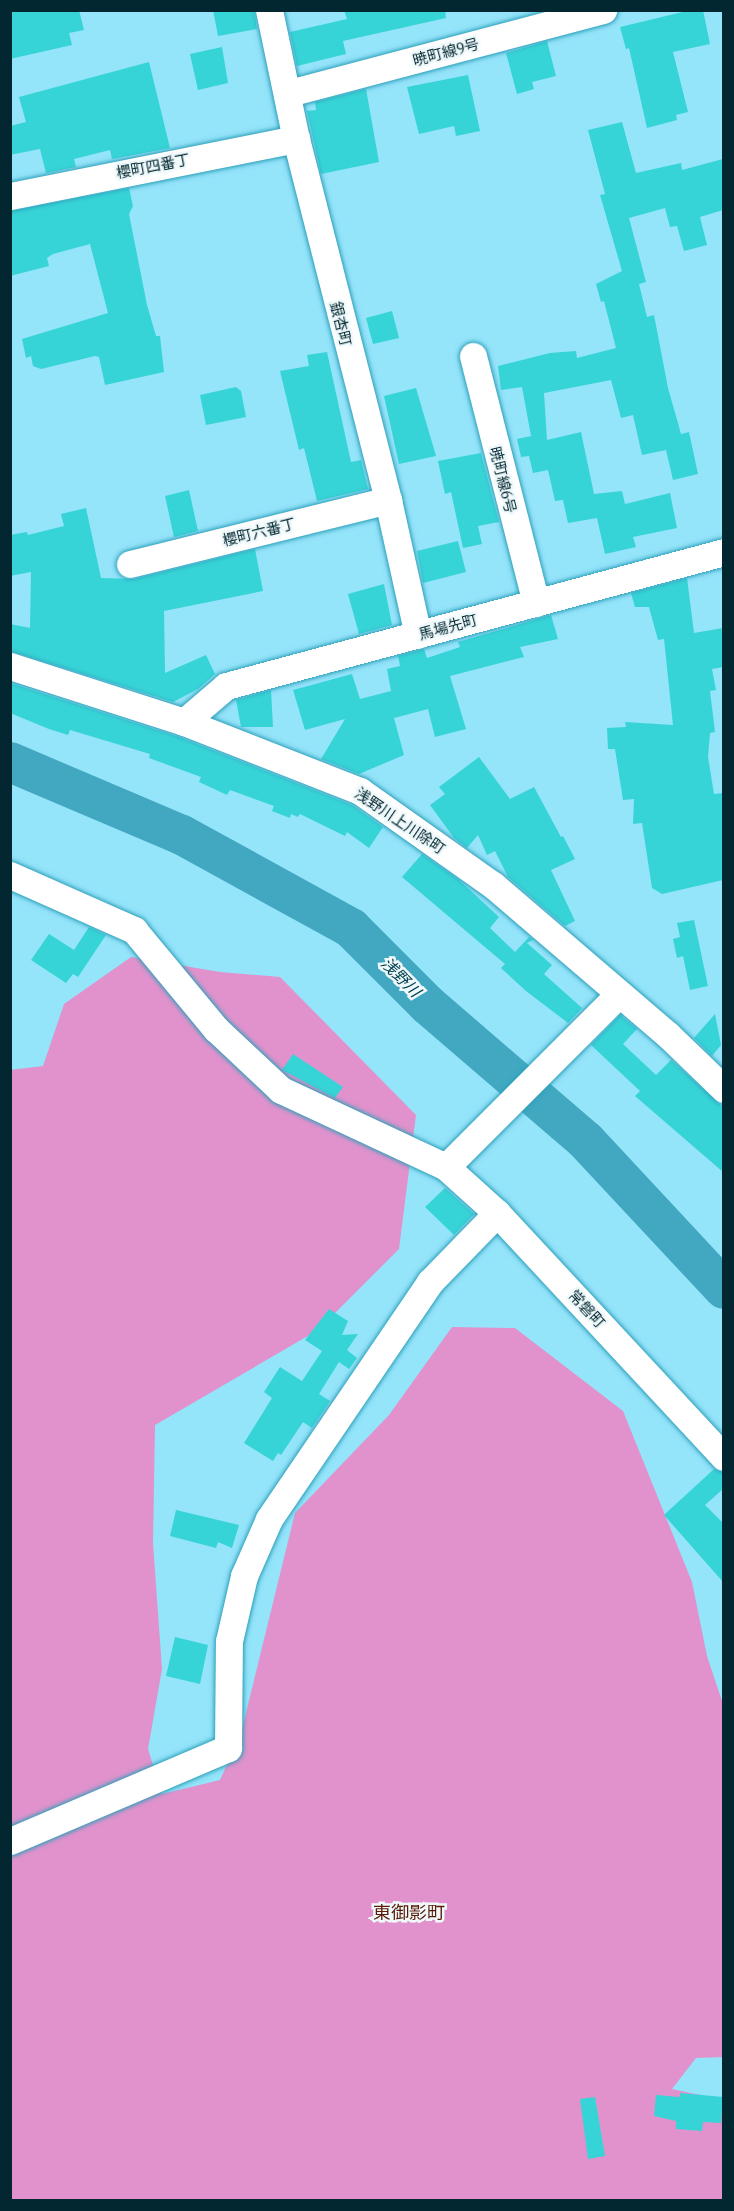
<!DOCTYPE html>
<meta charset="utf-8">
<style>
body{margin:0}
#map{position:relative;width:734px;height:2211px;overflow:hidden;background:#94e4fa;font-family:"PT Serif","Noto Sans JP",serif}
div>[style]{position:absolute}
[style*='--x']{left:calc(var(--x)*1px);top:calc(var(--y)*1px);width:calc(var(--w)*1px);rotate:calc(var(--a)*1deg)}
.green>*{inset:0;background:#e192cc}
.river>*{height:40px;margin:-20px;padding:0 20px;transform-origin:20px;border-radius:20px;background:#42a8c1}
.building>*{inset:0;background:#37d4d7}
.roads{filter:drop-shadow(0 0 2px #2da0ba) drop-shadow(0 0 2px #2da0ba)}
.minor>*{height:27px;margin:-13.5px;padding:0 13.5px;transform-origin:13.5px;border-radius:13.5px;background:#fff}
span{translate:-50% -50%;white-space:nowrap;text-align:center;line-height:1.15;-webkit-text-stroke:5px #eff9fb;paint-order:stroke}
.street-label{font-size:15px;color:#032730}
.water-label{font-size:16px;color:#003f4c;font-style:italic}
.quarter-label{font-size:18px;color:#5b1a05}
.frame{position:absolute;inset:0;border:12px solid #032730;pointer-events:none}
</style>
<div id="map">
<div class="green">
<div style="clip-path:polygon(131px 957px,220px 972px,280px 977px,416px 1115px,399px 1249px,318px 1330px,155px 1425px,153px 1543px,162px 1669px,148px 1749px,162px 1794px,220px 1780px,241px 1733px,295px 1513px,389px 1415px,452px 1327px,515px 1328px,623px 1411px,692px 1582px,707px 1656px,723px 1704px,723px 2057px,696px 2058px,672px 2089px,723px 2100px,723px 2200px,11px 2200px,10px 1070px,43px 1066px,64px 1004px)"></div>
</div>
<div class="river">
<div style="--x:10;--y:762;--w:187;--a:23"></div>
<div style="--x:182;--y:835;--w:193;--a:28.8"></div>
<div style="--x:351;--y:928;--w:109;--a:45"></div>
<div style="--x:428;--y:1005;--w:208;--a:40.7"></div>
<div style="--x:586;--y:1141;--w:202;--a:47"></div>
</div>
<div class="building">
<div style="clip-path:polygon(10px 10px,79px 10px,84px 30px,69px 33px,72px 45px,10px 59px)"></div>
<div style="clip-path:polygon(213px 10px,254px 10px,257px 29px,218px 36px)"></div>
<div style="clip-path:polygon(344px 10px,445px 10px,446px 18px,343px 41px,346px 54px,297px 66px,290px 32px,347px 19px)"></div>
<div style="clip-path:polygon(691px 10px,703px 10px,710px 44px,673px 52px,688px 112px,676px 115px,677px 120px,647px 128px,629px 48px,626px 49px,620px 27px)"></div>
<div style="clip-path:polygon(547px 41px,556px 76px,532px 82px,534px 89px,517px 94px,506px 53px)"></div>
<div style="clip-path:polygon(222px 47px,228px 83px,198px 90px,190px 54px)"></div>
<div style="clip-path:polygon(149px 62px,170px 148px,112px 159px,110px 150px,74px 159px,76px 167px,46px 173px,40px 149px,10px 155px,10px 126px,26px 122px,19px 97px)"></div>
<div style="clip-path:polygon(468px 75px,480px 131px,456px 136px,454px 126px,419px 134px,407px 87px)"></div>
<div style="clip-path:polygon(366px 89px,379px 162px,321px 174px,307px 111px,316px 110px,315px 102px)"></div>
<div style="clip-path:polygon(622px 122px,636px 173px,681px 163px,682px 170px,723px 159px,723px 210px,700px 217px,707px 245px,684px 251px,677px 226px,670px 227px,665px 208px,629px 218px,646px 282px,639px 284px,647px 317px,654px 315px,668px 388px,681px 434px,689px 432px,698px 474px,673px 480px,666px 450px,642px 455px,633px 415px,621px 418px,611px 380px,544px 393px,547px 440px,581px 432px,594px 494px,622px 491px,625px 504px,670px 493px,677px 528px,633px 537px,636px 547px,605px 554px,597px 518px,568px 523px,563px 500px,555px 501px,548px 470px,533px 473px,529px 456px,521px 457px,517px 439px,531px 436px,522px 387px,501px 390px,498px 366px,550px 353px,576px 351px,577px 358px,616px 348px,604px 301px,601px 302px,596px 284px,622px 271px,600px 195px,605px 194px,588px 130px)"></div>
<div style="clip-path:polygon(129px 188px,133px 206px,129px 214px,147px 305px,156px 336px,160px 336px,164px 372px,105px 385px,99px 357px,95px 356px,41px 369px,33px 366px,31px 356px,26px 358px,22px 339px,108px 313px,90px 244px,53px 254px,47px 258px,49px 266px,10px 276px,10px 211px)"></div>
<div style="clip-path:polygon(392px 311px,399px 338px,373px 344px,366px 318px)"></div>
<div style="clip-path:polygon(327px 352px,351px 462px,361px 460px,368px 489px,317px 501px,304px 448px,299px 450px,280px 371px,309px 366px,307px 355px)"></div>
<div style="clip-path:polygon(236px 387px,241px 391px,246px 417px,206px 425px,200px 395px)"></div>
<div style="clip-path:polygon(416px 388px,436px 456px,399px 464px,384px 396px)"></div>
<div style="clip-path:polygon(481px 453px,499px 522px,478px 526px,482px 544px,463px 548px,451px 492px,445px 494px,438px 461px)"></div>
<div style="clip-path:polygon(189px 490px,198px 531px,174px 537px,165px 496px)"></div>
<div style="clip-path:polygon(86px 508px,101px 578px,134px 579px,255px 549px,263px 591px,164px 611px,165px 673px,206px 655px,215px 674px,198px 689px,173px 702px,10px 651px,10px 624px,30px 628px,31px 572px,10px 576px,10px 535px,27px 532px,28px 535px,64px 526px,61px 514px)"></div>
<div style="clip-path:polygon(458px 541px,466px 572px,423px 583px,417px 551px)"></div>
<div style="clip-path:polygon(687px 578px,694px 633px,723px 628px,723px 667px,712px 669px,716px 690px,710px 691px,715px 732px,710px 733px,708px 757px,714px 794px,723px 793px,723px 880px,662px 894px,652px 888px,642px 823px,633px 824px,634px 799px,623px 800px,615px 749px,608px 749px,607px 728px,626px 727px,625px 722px,673px 725px,664px 639px,658px 640px,649px 607px,635px 607px,631px 593px)"></div>
<div style="clip-path:polygon(384px 584px,392px 625px,359px 634px,348px 594px)"></div>
<div style="clip-path:polygon(551px 615px,558px 639px,520px 647px,524px 657px,450px 676px,466px 729px,435px 737px,428px 709px,394px 718px,404px 755px,359px 774px,321px 759px,345px 719px,305px 730px,293px 690px,352px 674px,360px 699px,391px 691px,387px 669px,400px 666px,398px 656px,424px 649px,427px 658px,460px 647px,458px 642px)"></div>
<div style="clip-path:polygon(10px 683px,179px 737px,352px 805px,383px 827px,369px 848px,347px 832px,345px 836px,300px 814px,298px 817px,291px 814px,290px 818px,272px 811px,274px 806px,230px 790px,227px 795px,199px 782px,201px 777px,149px 758px,150px 754px,70px 730px,68px 735px,49px 729px,10px 713px)"></div>
<div style="clip-path:polygon(271px 690px,273px 727px,241px 727px,236px 700px)"></div>
<div style="clip-path:polygon(479px 757px,510px 799px,534px 787px,561px 837px,563px 836px,575px 859px,551px 870px,575px 921px,565px 926px,508px 877px,495px 851px,487px 855px,478px 835px,467px 848px,454px 838px,430px 805px,445px 794px,439px 787px)"></div>
<div style="clip-path:polygon(422px 854px,458px 879px,499px 917px,490px 928px,515px 952px,529px 937px,533px 940px,527px 943px,552px 965px,544px 974px,582px 1008px,568px 1023px,526px 991px,501px 968px,505px 964px,402px 877px)"></div>
<div style="clip-path:polygon(694px 920px,708px 986px,690px 990px,683px 956px,677px 958px,673px 939px,680px 937px,677px 923px)"></div>
<div style="clip-path:polygon(89px 927px,106px 935px,78px 977px,73px 974px,66px 983px,31px 960px,49px 934px,74px 950px)"></div>
<div style="clip-path:polygon(715px 1014px,721px 1045px,712px 1056px,694px 1038px)"></div>
<div style="clip-path:polygon(620px 1015px,637px 1029px,623px 1044px,656px 1075px,671px 1060px,723px 1107px,723px 1172px,635px 1096px,640px 1091px,591px 1045px)"></div>
<div style="clip-path:polygon(293px 1054px,343px 1087px,335px 1098px,282px 1070px)"></div>
<div style="clip-path:polygon(445px 1188px,474px 1214px,454px 1235px,425px 1207px)"></div>
<div style="clip-path:polygon(329px 1309px,348px 1321px,342px 1335px,358px 1334px,347px 1350px,357px 1358px,349px 1369px,339px 1362px,319px 1394px,330px 1401px,312px 1428px,303px 1422px,281px 1455px,278px 1453px,273px 1461px,244px 1443px,272px 1398px,264px 1392px,280px 1367px,302px 1381px,322px 1351px,305px 1340px)"></div>
<div style="clip-path:polygon(714px 1469px,723px 1472px,723px 1489px,705px 1505px,723px 1523px,723px 1582px,664px 1515px)"></div>
<div style="clip-path:polygon(176px 1510px,239px 1525px,232px 1548px,218px 1542px,216px 1548px,170px 1536px)"></div>
<div style="clip-path:polygon(175px 1637px,208px 1645px,200px 1684px,166px 1676px)"></div>
<div style="clip-path:polygon(680px 2093px,723px 2097px,721px 2123px,703px 2122px,702px 2131px,676px 2129px,676px 2121px,654px 2116px,656px 2095px,680px 2097px)"></div>
<div style="clip-path:polygon(595px 2097px,605px 2156px,588px 2159px,580px 2099px)"></div>
</div>
<div class="roads">
<div class="minor">
<div style="--x:269;--y:10;--w:132;--a:78.2"></div>
<div style="--x:296;--y:139;--w:373;--a:75.7"></div>
<div style="--x:388;--y:500;--w:138;--a:77.5"></div>
<div style="--x:289;--y:93;--w:325;--a:-14.8"></div>
<div style="--x:10;--y:196;--w:292;--a:-11.3"></div>
<div style="--x:473;--y:356;--w:255;--a:75.7"></div>
<div style="--x:130;--y:564;--w:266;--a:-13.9"></div>
<div style="--x:10;--y:666;--w:183;--a:17.8"></div>
<div style="--x:184;--y:722;--w:189;--a:21.4"></div>
<div style="--x:360;--y:791;--w:163;--a:35.3"></div>
<div style="--x:493;--y:885;--w:230;--a:40.6"></div>
<div style="--x:668;--y:1035;--w:78;--a:44"></div>
<div style="--x:184;--y:722;--w:55;--a:-40.6"></div>
<div style="--x:226;--y:686;--w:516;--a:-15.06"></div>
<div style="--x:10;--y:875;--w:136;--a:23.9"></div>
<div style="--x:134;--y:930;--w:129;--a:50.4"></div>
<div style="--x:216;--y:1029;--w:89;--a:43.2"></div>
<div style="--x:281;--y:1090;--w:182;--a:25"></div>
<div style="--x:446;--y:1167;--w:69;--a:42"></div>
<div style="--x:497;--y:1213;--w:333;--a:47.1"></div>
<div style="--x:446;--y:1167;--w:245;--a:-45"></div>
<div style="--x:10;--y:1841;--w:237;--a:-23.1"></div>
<div style="--x:228;--y:1748;--w:107;--a:-89.5"></div>
<div style="--x:229;--y:1641;--w:67;--a:-77"></div>
<div style="--x:244;--y:1576;--w:62;--a:-66.3"></div>
<div style="--x:269;--y:1519;--w:287;--a:-55.8"></div>
<div style="--x:430;--y:1282;--w:96;--a:-45.8"></div>
</div>
</div>
<div class="street-label">
<span style="left:446px;top:52px;rotate:-15deg">暁町線9号</span>
<span style="left:153px;top:166px;rotate:-11deg">櫻町四番丁</span>
<span style="left:341px;top:324px;rotate:76deg">銀杏町</span>
<span style="left:503px;top:480px;rotate:76deg">暁町線6号</span>
<span style="left:259px;top:532px;rotate:-14deg">櫻町六番丁</span>
<span style="left:448px;top:627px;rotate:-15deg">馬場先町</span>
<span style="left:400px;top:821px;rotate:34deg">浅野川上川除町</span>
<span style="left:587px;top:1309px;rotate:47deg">常磐町</span>
</div>
<div class="water-label">
<span style="left:401px;top:977px;rotate:45deg">浅野川</span>
</div>
<div class="quarter-label">
<span style="left:409px;top:1912px">東御影町</span>
</div>
<div class="frame"></div>
</div>
